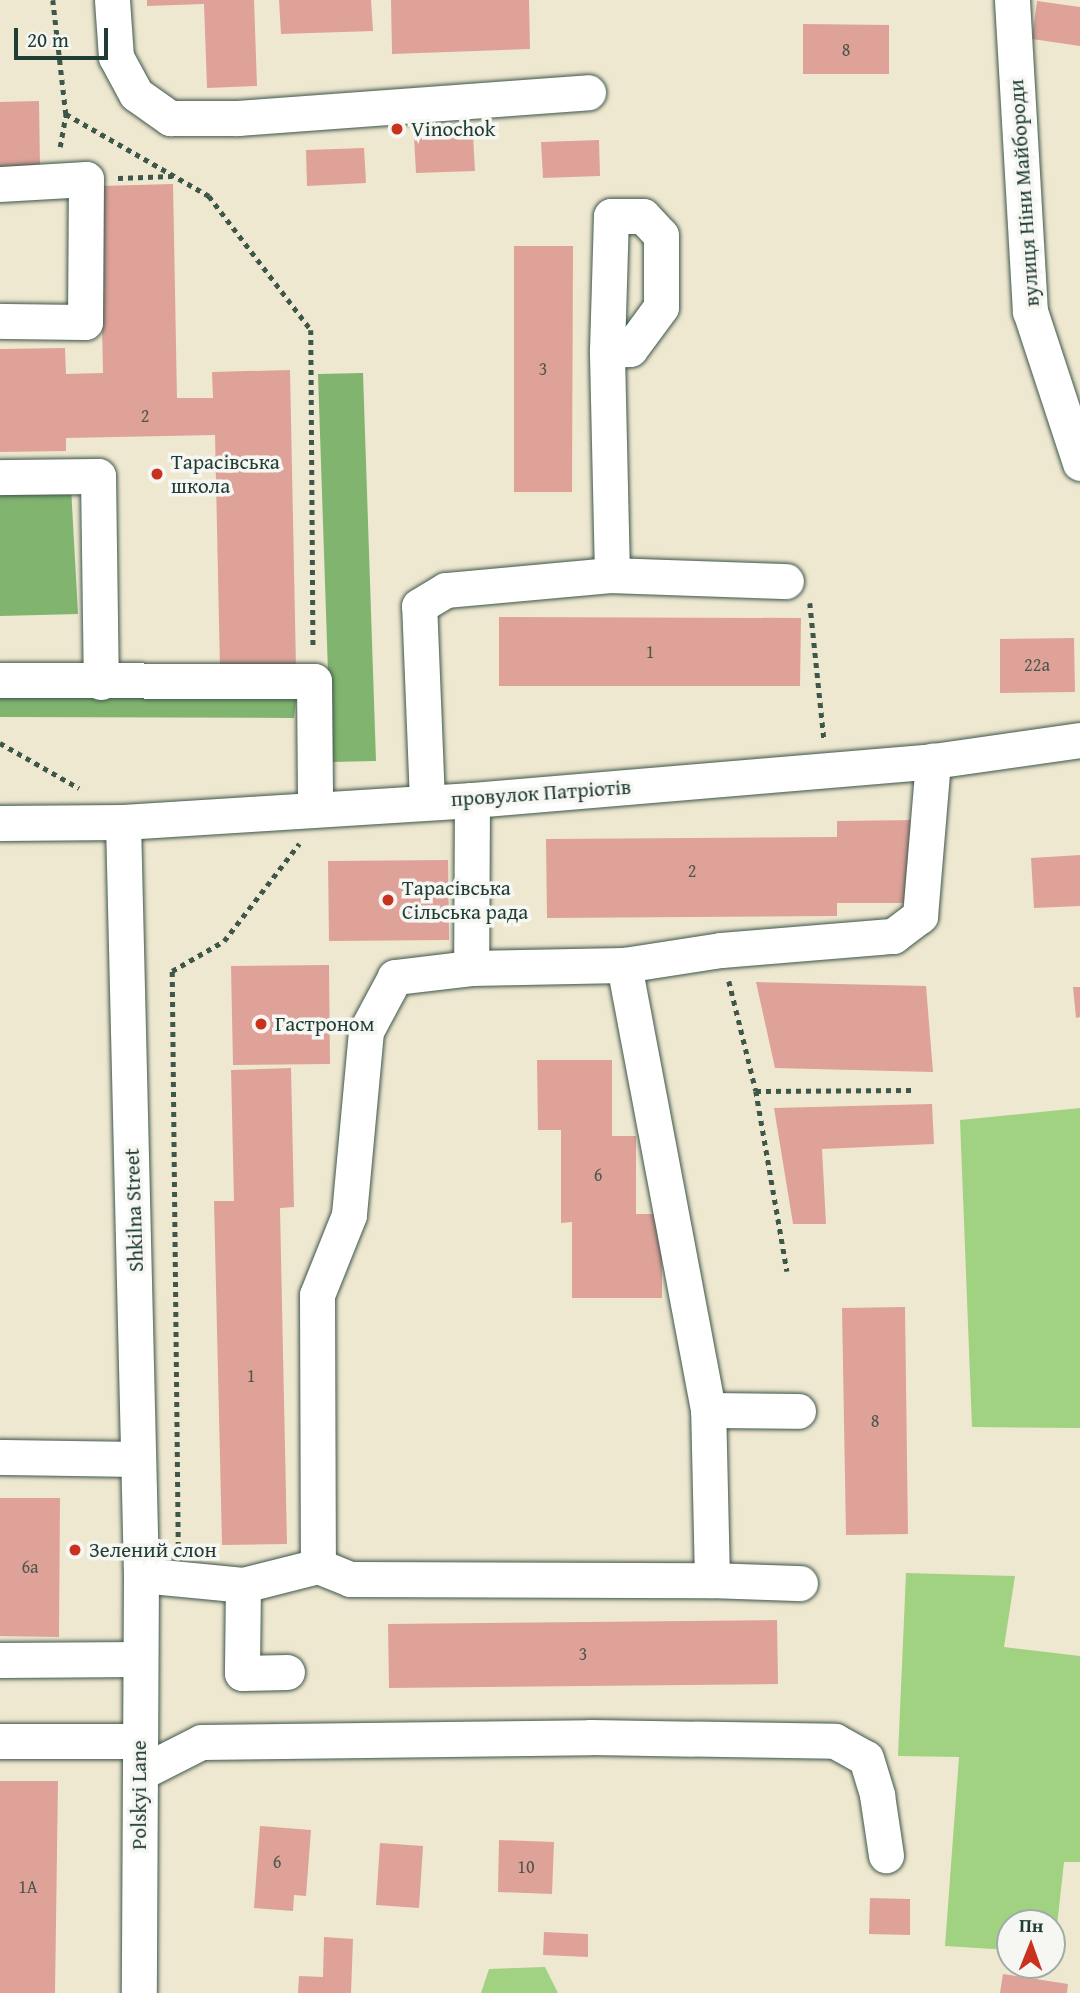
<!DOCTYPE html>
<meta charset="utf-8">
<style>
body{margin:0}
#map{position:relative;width:1080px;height:1993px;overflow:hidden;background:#efe8d0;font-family:"Gentium Book Plus",serif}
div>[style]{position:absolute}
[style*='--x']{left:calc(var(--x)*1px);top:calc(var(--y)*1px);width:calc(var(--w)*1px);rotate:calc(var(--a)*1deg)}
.green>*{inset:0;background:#a1d281}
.forest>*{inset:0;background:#80b46f}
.building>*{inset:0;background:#dea299}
.path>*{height:4.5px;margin-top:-2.25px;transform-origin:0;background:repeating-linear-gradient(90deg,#3e574b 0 5px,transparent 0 10px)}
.roads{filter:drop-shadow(0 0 2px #3e574b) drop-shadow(0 0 2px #3e574b)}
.minor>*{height:35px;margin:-17.5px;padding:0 17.5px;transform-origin:17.5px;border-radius:17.5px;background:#fff}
.dots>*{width:19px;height:19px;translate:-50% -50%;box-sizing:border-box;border:4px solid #f6f6f2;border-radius:50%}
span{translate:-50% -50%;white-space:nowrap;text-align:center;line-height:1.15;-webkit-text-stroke:7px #f6f6f2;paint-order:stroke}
.number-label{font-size:18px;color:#4f564d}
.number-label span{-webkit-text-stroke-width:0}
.poi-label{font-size:21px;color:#1f3d34}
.left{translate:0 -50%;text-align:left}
.street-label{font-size:21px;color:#1f3d34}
.north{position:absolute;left:996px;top:1909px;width:70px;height:70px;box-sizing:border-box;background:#f6f6f2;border:2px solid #a0aca6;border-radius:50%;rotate:1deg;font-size:19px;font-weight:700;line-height:28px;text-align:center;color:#1f3d34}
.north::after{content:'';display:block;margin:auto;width:24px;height:32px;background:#c8321e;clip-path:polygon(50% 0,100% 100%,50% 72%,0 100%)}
.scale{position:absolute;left:14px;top:28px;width:94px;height:32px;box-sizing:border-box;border:4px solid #1f3d34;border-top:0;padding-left:9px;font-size:21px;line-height:24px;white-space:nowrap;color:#1f3d34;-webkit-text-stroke:5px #f6f6f2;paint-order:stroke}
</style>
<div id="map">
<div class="green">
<div style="clip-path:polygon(1080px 1108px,1080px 1428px,972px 1427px,960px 1120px)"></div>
<div style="clip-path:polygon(906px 1573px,1015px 1576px,1004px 1647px,1080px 1656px,1080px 1862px,1064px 1862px,1054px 1953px,1052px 1923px,1010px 1923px,1010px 1950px,945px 1946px,959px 1757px,898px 1756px)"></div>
<div style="clip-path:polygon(545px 1967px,558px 1993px,481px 1993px,489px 1969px)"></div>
</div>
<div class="forest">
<div style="clip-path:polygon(363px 373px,376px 761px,331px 762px,318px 374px)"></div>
<div style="clip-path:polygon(0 487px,71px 487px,78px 614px,0 616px)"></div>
<div style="clip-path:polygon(0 688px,297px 691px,294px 718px,0 717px)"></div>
</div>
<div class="building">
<div style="clip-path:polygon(147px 0,254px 0,257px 86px,207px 88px,204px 4px,147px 6px)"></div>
<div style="clip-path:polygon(279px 0,371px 0,373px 31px,281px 34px)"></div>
<div style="clip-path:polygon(391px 0,529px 0,530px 49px,392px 54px)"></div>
<div style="clip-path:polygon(1037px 1px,1080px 7px,1080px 46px,1032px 39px)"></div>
<div style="clip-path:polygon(803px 24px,889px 25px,889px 74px,803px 74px)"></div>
<div style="clip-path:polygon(39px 101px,40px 167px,0 168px,0 102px)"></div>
<div style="clip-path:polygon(473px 135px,475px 171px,416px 173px,414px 137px)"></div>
<div style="clip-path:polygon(599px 140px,600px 176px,543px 178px,541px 142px)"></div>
<div style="clip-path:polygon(364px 148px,366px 183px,307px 186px,306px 150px)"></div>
<div style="clip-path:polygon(173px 184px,177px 398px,213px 398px,212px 372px,290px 370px,296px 668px,220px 669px,215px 435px,66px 438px,66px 451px,0 452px,0 349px,65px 348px,66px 374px,103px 373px,99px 186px)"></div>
<div style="clip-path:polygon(514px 246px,573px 246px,572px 492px,514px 492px)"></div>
<div style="clip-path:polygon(499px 617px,801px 618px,800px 686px,499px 686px)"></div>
<div style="clip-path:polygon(1074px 638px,1075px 692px,1000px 693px,1000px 639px)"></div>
<div style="clip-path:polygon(917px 820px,918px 903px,837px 903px,837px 916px,547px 918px,546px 839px,837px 837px,837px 821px)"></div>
<div style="clip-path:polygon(1080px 855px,1080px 906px,1034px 908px,1031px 858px)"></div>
<div style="clip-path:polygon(448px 860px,449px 940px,329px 941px,328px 861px)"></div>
<div style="clip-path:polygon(329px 965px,330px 1064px,233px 1065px,231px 966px)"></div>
<div style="clip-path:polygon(756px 982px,926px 986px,933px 1072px,775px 1068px)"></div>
<div style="clip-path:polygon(1073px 987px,1080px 987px,1080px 1017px,1076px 1018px)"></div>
<div style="clip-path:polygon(537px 1060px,612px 1060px,612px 1136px,636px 1136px,636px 1214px,662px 1214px,662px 1298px,572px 1298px,572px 1222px,561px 1223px,561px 1130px,538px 1130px)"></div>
<div style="clip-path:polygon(291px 1068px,294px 1207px,280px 1208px,287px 1544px,222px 1545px,214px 1201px,234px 1201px,231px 1070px)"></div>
<div style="clip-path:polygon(932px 1104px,934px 1144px,822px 1149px,826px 1224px,793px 1224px,774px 1108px)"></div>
<div style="clip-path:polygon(905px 1307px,908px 1534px,846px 1535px,842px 1308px)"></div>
<div style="clip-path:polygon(0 1498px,60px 1498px,59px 1637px,0 1636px)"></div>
<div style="clip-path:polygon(777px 1620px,778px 1684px,389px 1688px,388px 1624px)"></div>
<div style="clip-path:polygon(0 1781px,58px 1781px,55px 1993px,0 1993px)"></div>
<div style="clip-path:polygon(260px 1826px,311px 1830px,306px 1896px,294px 1895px,293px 1911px,254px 1908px)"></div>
<div style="clip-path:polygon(499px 1840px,554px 1842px,552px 1894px,498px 1892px)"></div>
<div style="clip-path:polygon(380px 1843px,423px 1846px,419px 1908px,376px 1905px)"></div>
<div style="clip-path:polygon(870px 1898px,910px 1899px,910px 1935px,869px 1934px)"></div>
<div style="clip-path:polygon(544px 1932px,588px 1934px,588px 1957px,543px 1955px)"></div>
<div style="clip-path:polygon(324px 1937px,353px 1939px,351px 1993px,298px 1993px,299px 1976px,323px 1977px)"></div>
<div style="clip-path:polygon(1003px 1974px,1068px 1984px,1067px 1993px,1000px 1993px)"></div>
</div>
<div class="path">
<div style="--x:53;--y:0;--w:115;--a:83.5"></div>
<div style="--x:66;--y:114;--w:165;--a:29.8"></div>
<div style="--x:209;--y:196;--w:168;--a:52.7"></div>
<div style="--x:311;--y:330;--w:318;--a:89.6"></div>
<div style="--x:60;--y:147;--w:34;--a:-80"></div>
<div style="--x:118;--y:178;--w:54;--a:-2.1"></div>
<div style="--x:810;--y:603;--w:137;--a:84.1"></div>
<div style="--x:0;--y:743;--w:91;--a:29.7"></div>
<div style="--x:729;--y:981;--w:113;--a:76.2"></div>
<div style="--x:756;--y:1091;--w:183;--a:80.2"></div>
<div style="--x:756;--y:1091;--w:155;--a:-0.4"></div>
<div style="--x:178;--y:1547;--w:576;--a:-90.6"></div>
<div style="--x:172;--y:971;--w:60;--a:-30"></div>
<div style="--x:224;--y:941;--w:123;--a:-52.3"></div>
</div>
<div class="roads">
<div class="minor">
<div style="--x:112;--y:0;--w:57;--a:86"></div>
<div style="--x:116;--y:57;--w:42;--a:61.6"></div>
<div style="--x:136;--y:94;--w:42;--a:35.2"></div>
<div style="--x:170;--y:118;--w:68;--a:0"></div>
<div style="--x:238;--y:118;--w:351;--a:-4.2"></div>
<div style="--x:1012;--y:0;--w:312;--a:86.7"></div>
<div style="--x:1030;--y:311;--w:160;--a:71.8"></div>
<div style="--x:0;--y:184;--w:86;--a:-3.3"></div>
<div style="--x:86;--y:179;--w:143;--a:90.4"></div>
<div style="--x:85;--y:322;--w:85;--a:-179.3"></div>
<div style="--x:0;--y:477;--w:98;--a:-0.6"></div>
<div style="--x:98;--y:476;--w:206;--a:89.2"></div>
<div style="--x:612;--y:575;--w:174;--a:2"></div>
<div style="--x:0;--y:680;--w:314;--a:0.2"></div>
<div style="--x:314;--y:681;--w:126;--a:89.5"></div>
<div style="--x:472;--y:800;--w:168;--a:90.3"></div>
<div style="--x:471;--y:968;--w:153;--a:-1.1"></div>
<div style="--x:624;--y:965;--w:98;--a:-8.8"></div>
<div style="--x:721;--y:950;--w:173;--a:-4.7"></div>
<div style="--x:893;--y:936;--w:34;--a:-37"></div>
<div style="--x:920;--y:916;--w:156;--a:-85.2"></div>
<div style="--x:427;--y:801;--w:195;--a:-92.3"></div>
<div style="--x:419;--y:606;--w:31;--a:-31"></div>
<div style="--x:446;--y:590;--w:167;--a:-5.2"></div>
<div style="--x:612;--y:575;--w:225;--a:-91.3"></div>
<div style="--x:607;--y:350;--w:134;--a:-88.3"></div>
<div style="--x:611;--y:216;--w:32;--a:0"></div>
<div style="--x:643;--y:216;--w:26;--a:47"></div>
<div style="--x:661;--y:235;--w:72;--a:90"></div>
<div style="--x:661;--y:307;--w:52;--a:126.4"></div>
<div style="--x:630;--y:349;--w:23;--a:178"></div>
<div style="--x:123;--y:822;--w:753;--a:88.63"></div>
<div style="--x:141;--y:1575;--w:418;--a:90.3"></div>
<div style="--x:0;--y:823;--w:123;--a:-0.5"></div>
<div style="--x:123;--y:822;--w:350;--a:-3.6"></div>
<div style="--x:472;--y:800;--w:463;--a:-4.8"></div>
<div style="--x:933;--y:761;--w:148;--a:-8.1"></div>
<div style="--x:624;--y:965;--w:453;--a:79.3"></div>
<div style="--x:708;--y:1410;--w:90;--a:0.6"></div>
<div style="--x:471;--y:968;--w:77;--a:173.2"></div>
<div style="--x:395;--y:977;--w:61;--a:118.2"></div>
<div style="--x:366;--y:1031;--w:185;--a:95.3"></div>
<div style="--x:349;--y:1215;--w:86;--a:111.8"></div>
<div style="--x:317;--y:1295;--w:271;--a:89.8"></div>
<div style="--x:318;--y:1566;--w:35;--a:22"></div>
<div style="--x:350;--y:1579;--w:362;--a:0.2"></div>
<div style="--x:712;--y:1580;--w:170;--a:-91.3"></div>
<div style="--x:0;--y:1457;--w:138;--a:0.8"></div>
<div style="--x:141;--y:1575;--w:102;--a:5.6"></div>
<div style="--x:243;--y:1585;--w:77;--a:-14.2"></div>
<div style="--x:712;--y:1580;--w:88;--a:2"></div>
<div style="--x:243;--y:1585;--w:88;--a:90.7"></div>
<div style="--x:242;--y:1673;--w:45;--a:-1.3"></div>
<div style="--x:0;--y:1660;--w:139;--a:-0.4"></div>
<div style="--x:0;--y:1741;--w:139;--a:0"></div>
<div style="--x:140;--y:1773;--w:68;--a:-26.9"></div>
<div style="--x:201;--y:1742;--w:389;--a:-0.7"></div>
<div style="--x:590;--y:1737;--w:245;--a:0.9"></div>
<div style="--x:835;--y:1741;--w:35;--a:29"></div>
<div style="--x:866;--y:1758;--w:39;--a:73"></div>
<div style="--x:877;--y:1795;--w:61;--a:81.5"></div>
</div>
</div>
<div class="dots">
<div style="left:397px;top:129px;background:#c8321e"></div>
<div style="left:157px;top:474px;background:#c8321e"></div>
<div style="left:388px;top:900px;background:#c8321e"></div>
<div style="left:261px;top:1024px;background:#c8321e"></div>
<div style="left:75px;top:1550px;background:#c8321e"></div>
</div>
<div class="number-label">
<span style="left:846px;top:50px">8</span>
<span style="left:543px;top:369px">3</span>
<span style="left:145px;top:416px">2</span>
<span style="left:650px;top:652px">1</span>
<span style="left:1037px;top:665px">22а</span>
<span style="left:692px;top:871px">2</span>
<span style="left:598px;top:1175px">6</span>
<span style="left:251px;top:1376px">1</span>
<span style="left:875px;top:1421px">8</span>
<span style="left:30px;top:1567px">6а</span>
<span style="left:583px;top:1654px">3</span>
<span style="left:277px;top:1862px">6</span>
<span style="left:526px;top:1867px">10</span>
<span style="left:28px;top:1887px">1А</span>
</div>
<div class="poi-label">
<span class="left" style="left:411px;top:129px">Vinochok</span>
<span class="left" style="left:171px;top:474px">Тарасівська<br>школа</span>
<span class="left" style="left:402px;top:900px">Тарасівська<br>Сільська рада</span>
<span class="left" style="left:275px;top:1024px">Гастроном</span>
<span class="left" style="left:89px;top:1550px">Зелений слон</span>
</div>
<div class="street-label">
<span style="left:1024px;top:193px;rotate:-94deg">вулиця Ніни Майбороди</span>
<span style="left:541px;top:793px;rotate:-4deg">провулок Патріотів</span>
<span style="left:134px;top:1210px;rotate:-92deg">Shkilna Street</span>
<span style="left:139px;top:1795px;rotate:-90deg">Polskyi Lane</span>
</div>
<div class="north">Пн</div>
<div class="scale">20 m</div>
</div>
